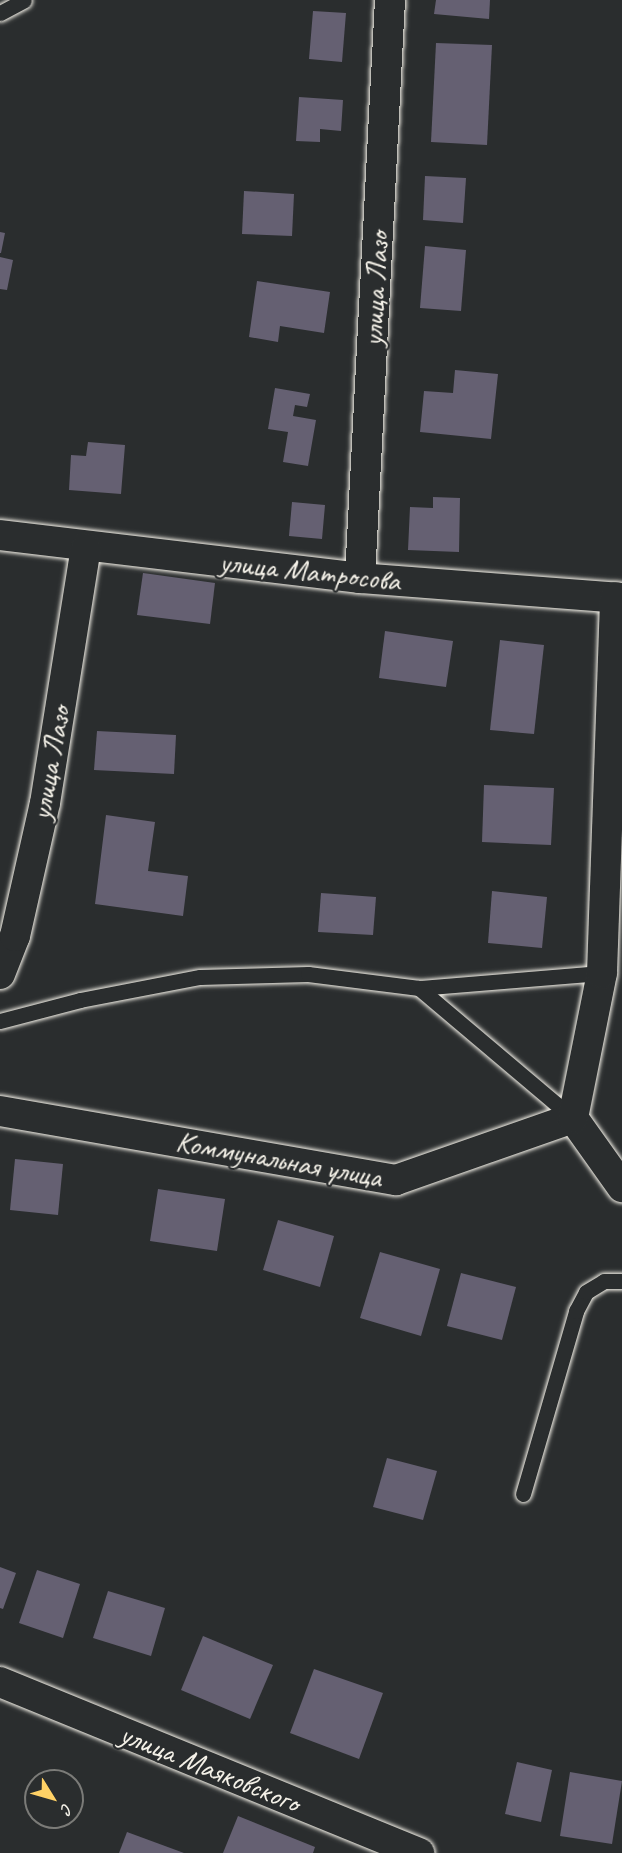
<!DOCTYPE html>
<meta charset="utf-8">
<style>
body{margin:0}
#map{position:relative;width:622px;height:1853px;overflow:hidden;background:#2a2d2e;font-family:Caveat,sans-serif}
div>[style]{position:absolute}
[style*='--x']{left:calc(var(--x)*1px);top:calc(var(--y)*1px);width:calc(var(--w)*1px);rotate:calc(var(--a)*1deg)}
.building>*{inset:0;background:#656072}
.roads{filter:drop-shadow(0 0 2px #f4f1e8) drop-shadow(0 0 2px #f4f1e8)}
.lane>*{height:15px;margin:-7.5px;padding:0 7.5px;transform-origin:7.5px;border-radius:7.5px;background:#2a2d2e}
.street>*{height:30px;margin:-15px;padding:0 15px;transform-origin:15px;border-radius:15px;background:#2a2d2e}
span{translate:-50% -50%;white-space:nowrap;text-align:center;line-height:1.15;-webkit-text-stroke:4.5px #2a2d2e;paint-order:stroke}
.street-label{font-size:30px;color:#f4f1e8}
.north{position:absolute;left:24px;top:1769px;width:60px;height:60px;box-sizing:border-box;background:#2a2d2e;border:2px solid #7b7b78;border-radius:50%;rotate:127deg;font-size:16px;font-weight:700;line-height:24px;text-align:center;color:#f4f1e8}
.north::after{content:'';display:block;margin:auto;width:21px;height:27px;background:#ffd166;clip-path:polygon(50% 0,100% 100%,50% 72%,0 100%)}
</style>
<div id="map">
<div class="building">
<div style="clip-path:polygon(436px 0,490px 0,489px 19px,434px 14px)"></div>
<div style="clip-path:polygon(313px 11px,346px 13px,342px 62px,309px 59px)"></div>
<div style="clip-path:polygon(436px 43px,492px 45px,487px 145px,431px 142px)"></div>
<div style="clip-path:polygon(299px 97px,343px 100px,341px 131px,320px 129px,320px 142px,296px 141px)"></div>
<div style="clip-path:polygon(425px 176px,466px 178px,463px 223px,423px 220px)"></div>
<div style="clip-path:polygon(244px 191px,294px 194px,292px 236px,242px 234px)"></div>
<div style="clip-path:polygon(0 232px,5px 233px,1px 253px,0 253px)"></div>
<div style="clip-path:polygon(425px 246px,466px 250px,461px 311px,420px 308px)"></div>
<div style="clip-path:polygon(0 257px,13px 260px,7px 290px,0 289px)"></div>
<div style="clip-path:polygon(257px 281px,330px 292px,324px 333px,280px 326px,278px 342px,249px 337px)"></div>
<div style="clip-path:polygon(455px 370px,498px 374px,491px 439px,420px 432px,424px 391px,453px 393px)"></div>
<div style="clip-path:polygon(275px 388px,310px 394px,307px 407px,295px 405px,293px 416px,316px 420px,308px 466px,283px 462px,288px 432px,268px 429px)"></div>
<div style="clip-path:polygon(88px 442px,125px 445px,121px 494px,69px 490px,71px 455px,86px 456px)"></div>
<div style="clip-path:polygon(433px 497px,460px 498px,459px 552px,408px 550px,410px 507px,433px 508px)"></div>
<div style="clip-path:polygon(292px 502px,325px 505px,322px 539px,289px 536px)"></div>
<div style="clip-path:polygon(143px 573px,215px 583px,210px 624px,137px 615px)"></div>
<div style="clip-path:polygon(385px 631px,453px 641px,446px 687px,379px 678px)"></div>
<div style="clip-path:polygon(500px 640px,544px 645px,534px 734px,490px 730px)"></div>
<div style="clip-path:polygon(97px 731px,176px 735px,174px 774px,94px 770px)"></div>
<div style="clip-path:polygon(484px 785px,554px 788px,551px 845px,482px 842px)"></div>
<div style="clip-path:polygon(106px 815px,155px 822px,148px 871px,188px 876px,183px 916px,95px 904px)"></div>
<div style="clip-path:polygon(492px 891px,547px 897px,542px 948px,488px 943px)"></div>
<div style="clip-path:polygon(321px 893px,376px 897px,373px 935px,318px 932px)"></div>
<div style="clip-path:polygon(15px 1159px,63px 1164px,58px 1215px,10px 1210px)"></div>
<div style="clip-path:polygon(158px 1189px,225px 1199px,217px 1251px,150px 1241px)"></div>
<div style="clip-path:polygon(278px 1220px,334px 1236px,320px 1287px,263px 1270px)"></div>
<div style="clip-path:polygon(380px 1252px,440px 1269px,421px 1336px,360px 1318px)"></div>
<div style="clip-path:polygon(461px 1273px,516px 1287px,502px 1340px,447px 1326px)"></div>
<div style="clip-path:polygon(387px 1458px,437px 1471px,423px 1520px,373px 1507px)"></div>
<div style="clip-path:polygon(0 1567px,16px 1573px,3px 1609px,0 1608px)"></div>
<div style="clip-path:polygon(37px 1570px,80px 1584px,63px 1638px,19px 1623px)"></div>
<div style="clip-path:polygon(108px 1591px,165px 1608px,151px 1656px,93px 1638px)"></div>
<div style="clip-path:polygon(203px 1636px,273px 1665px,250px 1719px,181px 1690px)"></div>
<div style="clip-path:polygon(314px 1669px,383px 1693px,359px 1759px,290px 1733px)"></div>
<div style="clip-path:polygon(517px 1762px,552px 1770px,541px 1822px,505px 1814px)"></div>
<div style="clip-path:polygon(570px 1772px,622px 1781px,612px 1844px,560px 1836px)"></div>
<div style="clip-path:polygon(238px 1816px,315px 1847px,313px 1853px,223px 1853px)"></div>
<div style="clip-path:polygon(127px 1832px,184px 1853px,119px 1853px)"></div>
</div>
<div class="roads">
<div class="lane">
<div style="--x:0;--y:13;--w:27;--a:-28"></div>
<div style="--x:419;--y:988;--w:184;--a:-4.7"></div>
<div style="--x:0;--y:1021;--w:83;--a:-14.7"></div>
<div style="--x:80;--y:1000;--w:122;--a:-10.9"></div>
<div style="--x:200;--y:977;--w:108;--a:-1.6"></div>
<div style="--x:308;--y:974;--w:112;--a:7.2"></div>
<div style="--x:419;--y:988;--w:202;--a:40.2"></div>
<div style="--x:523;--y:1494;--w:191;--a:-73.8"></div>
<div style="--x:576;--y:1311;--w:21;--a:-62"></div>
<div style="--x:586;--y:1292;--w:21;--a:-31"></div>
<div style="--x:604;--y:1281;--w:18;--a:0"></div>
</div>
<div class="street">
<div style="--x:0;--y:535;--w:363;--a:6.8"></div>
<div style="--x:360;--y:578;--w:263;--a:4.4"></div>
<div style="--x:360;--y:578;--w:579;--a:-87.03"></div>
<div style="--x:0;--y:974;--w:41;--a:-68.5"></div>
<div style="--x:15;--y:936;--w:136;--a:-77.3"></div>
<div style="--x:45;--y:803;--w:258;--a:-80.9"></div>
<div style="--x:0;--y:1111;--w:402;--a:9.9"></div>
<div style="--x:396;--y:1180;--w:188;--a:-19.3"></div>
<div style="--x:573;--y:1118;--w:85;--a:54.6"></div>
<div style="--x:573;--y:1118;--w:148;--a:-78.7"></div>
<div style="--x:602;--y:973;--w:376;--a:-88"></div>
<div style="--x:0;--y:1682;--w:453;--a:22.2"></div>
</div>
</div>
<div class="street-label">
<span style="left:375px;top:289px;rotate:-87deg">улица Лазо</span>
<span style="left:310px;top:571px;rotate:6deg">улица Матросова</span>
<span style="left:50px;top:763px;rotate:-80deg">улица Лазо</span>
<span style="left:279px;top:1159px;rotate:10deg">Коммунальная улица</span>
<span style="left:210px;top:1768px;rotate:22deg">улица Маяковского</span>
</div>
<div class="north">С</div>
</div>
